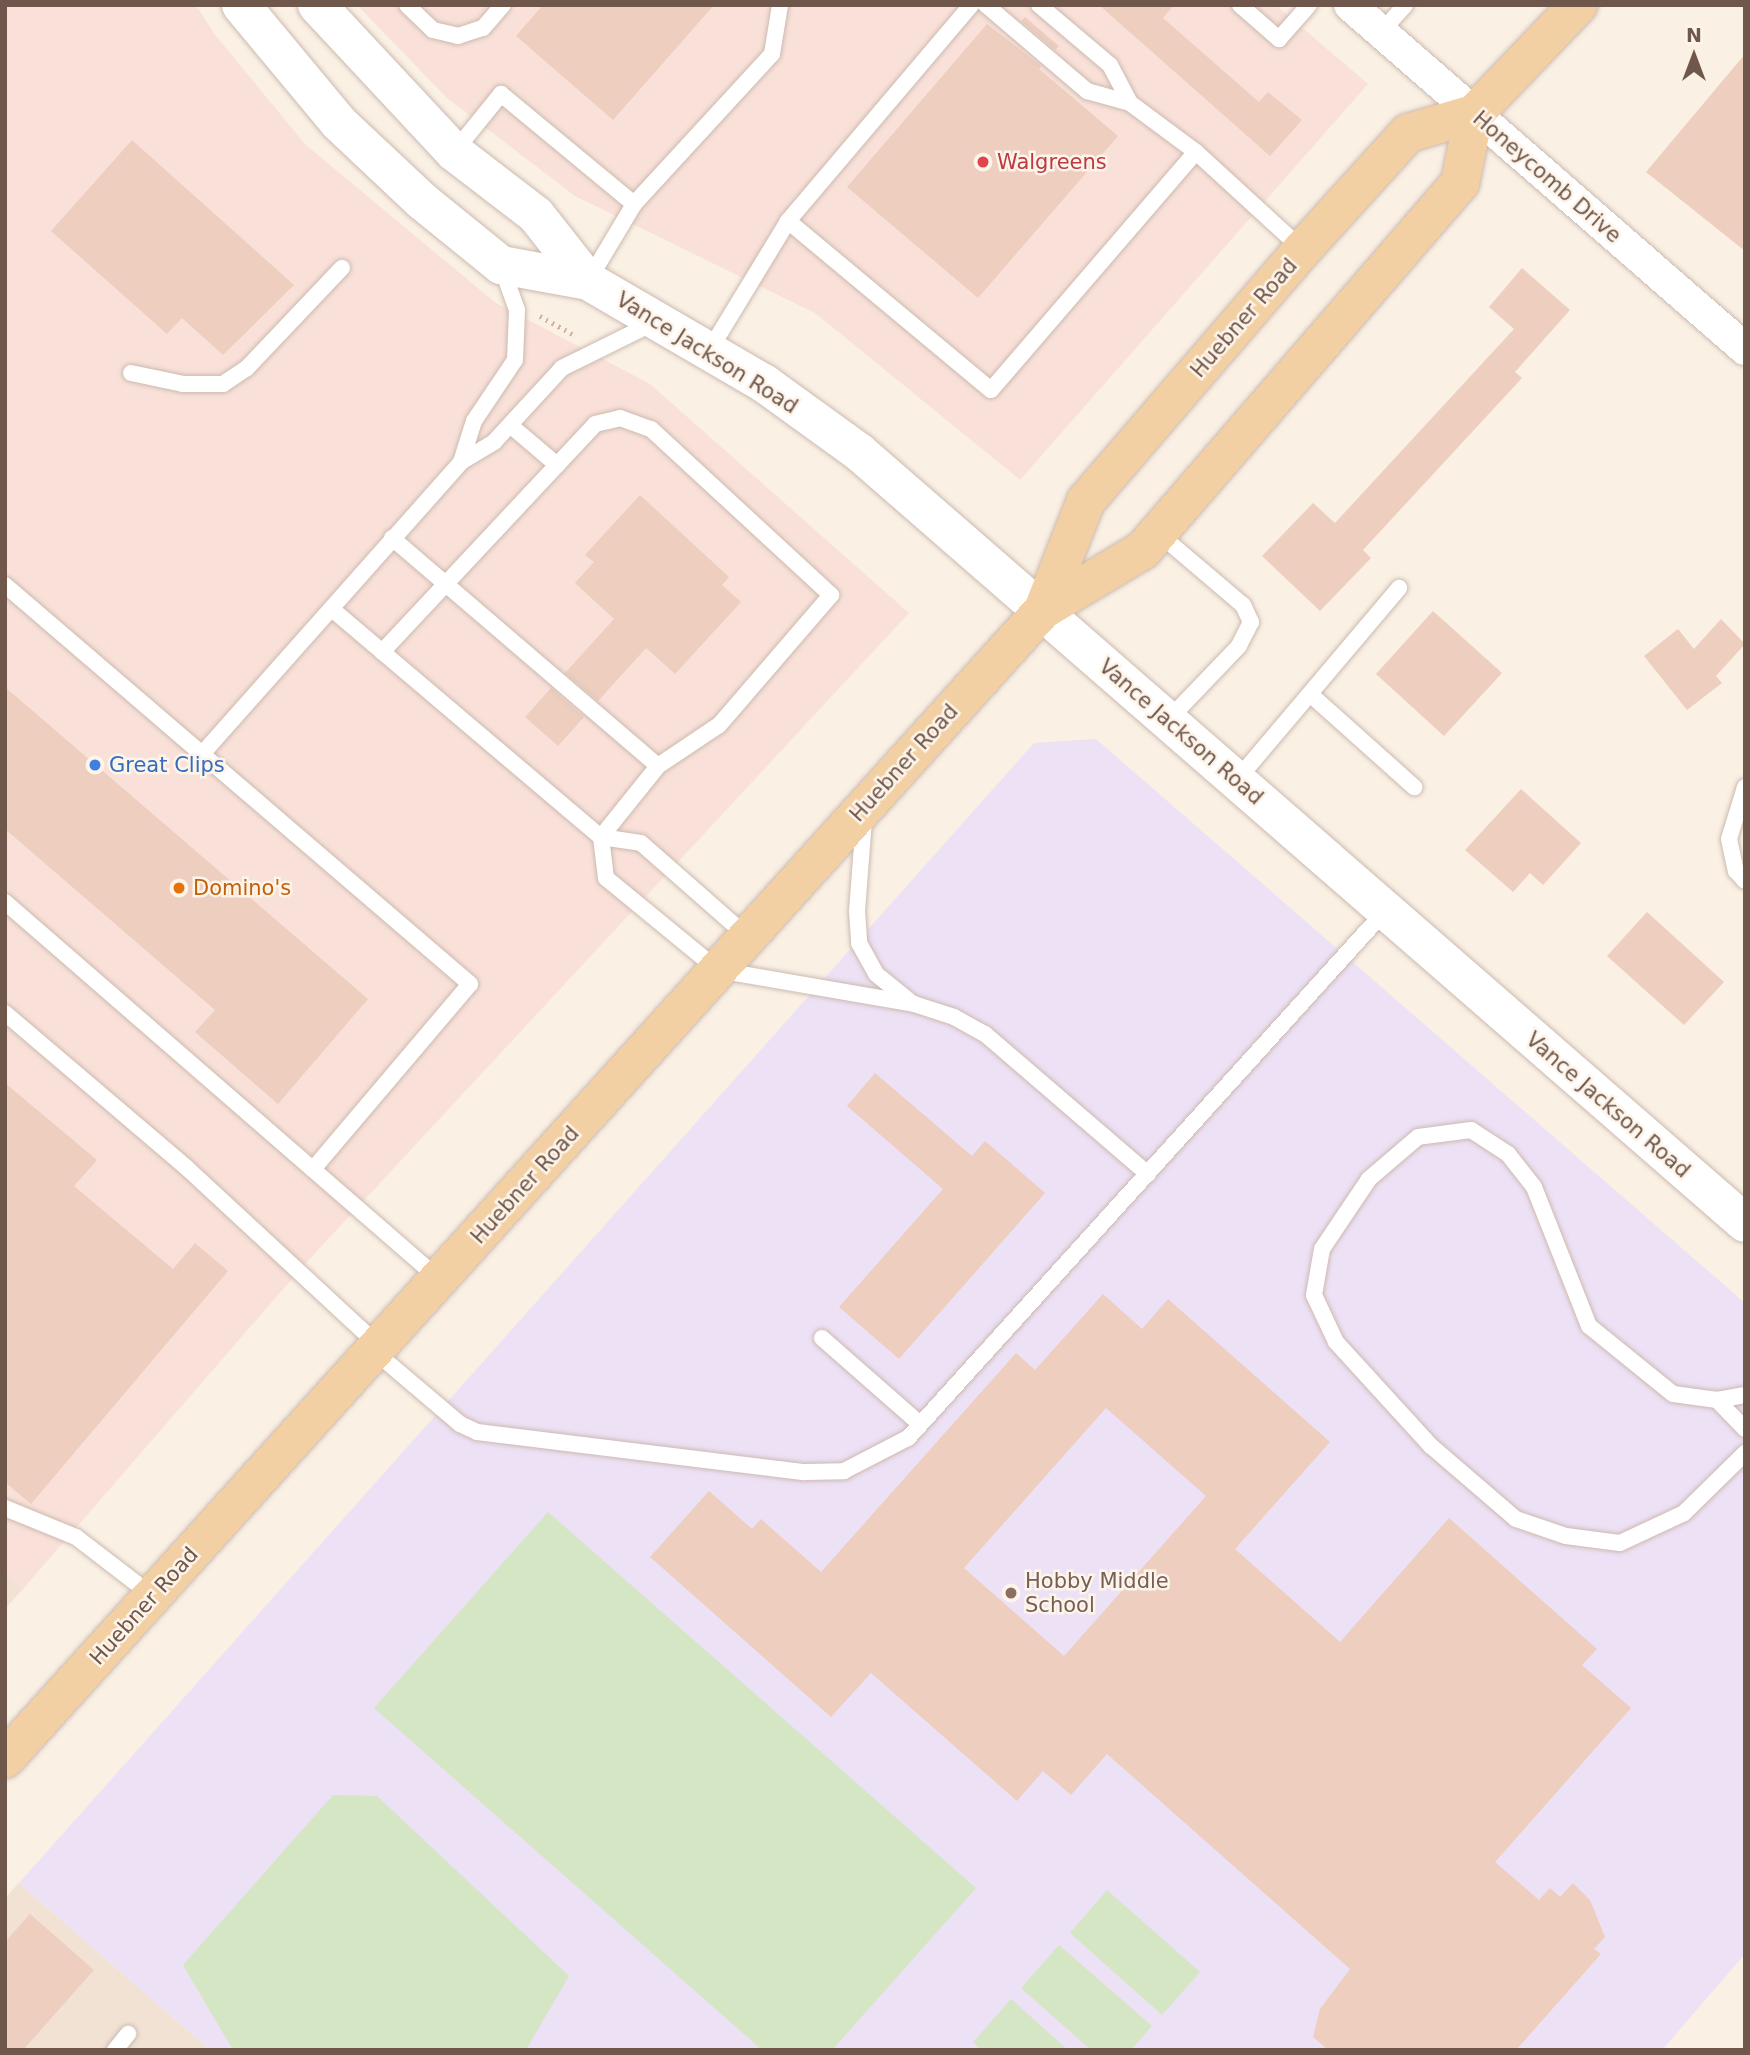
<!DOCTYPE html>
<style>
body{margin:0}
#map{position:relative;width:1750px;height:2055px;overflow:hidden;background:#faf0e4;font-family:"DejaVu Sans",sans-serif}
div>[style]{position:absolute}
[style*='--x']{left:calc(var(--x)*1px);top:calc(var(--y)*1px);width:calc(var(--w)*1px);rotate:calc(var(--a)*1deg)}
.residential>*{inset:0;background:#f1e2d4}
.commercial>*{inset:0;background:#f9e1d9}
.education>*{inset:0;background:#ede1f6}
.green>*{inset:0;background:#d4e6c4}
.building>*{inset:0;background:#edcebf}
.path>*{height:4.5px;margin-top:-2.25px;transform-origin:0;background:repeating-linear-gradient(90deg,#d1b1a2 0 2px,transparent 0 7px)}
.roads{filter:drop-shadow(0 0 2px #ccbaaf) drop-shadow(0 0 2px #ccbaaf)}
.lane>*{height:16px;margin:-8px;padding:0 8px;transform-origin:8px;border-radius:8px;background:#fff}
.street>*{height:32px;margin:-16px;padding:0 16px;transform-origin:16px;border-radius:16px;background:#fff}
.secondary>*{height:38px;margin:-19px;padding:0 19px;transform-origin:19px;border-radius:19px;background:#fff}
.primary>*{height:38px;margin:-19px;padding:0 19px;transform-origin:19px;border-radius:19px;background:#f3d0a3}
.dots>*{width:19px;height:19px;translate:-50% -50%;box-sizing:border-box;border:4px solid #fdf4ea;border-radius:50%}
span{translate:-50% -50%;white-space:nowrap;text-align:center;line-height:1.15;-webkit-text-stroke:5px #fdf4ea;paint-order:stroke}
.health-label{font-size:21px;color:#be3a42}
.left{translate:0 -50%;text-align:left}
.street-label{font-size:21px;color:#70574c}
.shop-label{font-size:21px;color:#366cbe}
.food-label{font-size:21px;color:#c56008}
.education-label{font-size:21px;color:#785e54}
.frame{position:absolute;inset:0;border:7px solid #70574c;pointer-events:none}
.north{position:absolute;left:1659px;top:21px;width:70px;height:70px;-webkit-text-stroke:5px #fdf4ea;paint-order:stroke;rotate:0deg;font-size:19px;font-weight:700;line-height:28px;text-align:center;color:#70574c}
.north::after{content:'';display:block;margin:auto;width:24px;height:32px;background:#70574c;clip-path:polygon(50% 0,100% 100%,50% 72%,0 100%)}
</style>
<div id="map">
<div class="residential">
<div style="clip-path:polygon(5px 1574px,23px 1589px,5px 1609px)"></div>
<div style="clip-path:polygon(19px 1883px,210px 2050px,5px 2050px,5px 1898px)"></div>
</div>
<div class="commercial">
<div style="clip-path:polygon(5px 5px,196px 5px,215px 35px,306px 145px,496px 303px,650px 384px,909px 613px,304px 1265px,23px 1589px,5px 1574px)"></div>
<div style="clip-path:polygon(357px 5px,1276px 5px,1368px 84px,1020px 480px,815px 313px,575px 196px,447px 98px)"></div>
</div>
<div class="education">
<div style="clip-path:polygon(1096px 739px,1745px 1303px,1745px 1954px,1662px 2050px,210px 2050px,19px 1883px,1034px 743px)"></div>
</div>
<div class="green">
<div style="clip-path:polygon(548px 1512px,976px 1888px,832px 2050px,762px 2050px,374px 1708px)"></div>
<div style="clip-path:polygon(333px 1795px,377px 1796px,569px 1976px,526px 2050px,233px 2050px,183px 1965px)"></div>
<div style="clip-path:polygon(1107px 1890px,1200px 1972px,1162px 2015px,1070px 1933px)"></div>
<div style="clip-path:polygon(1059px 1945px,1152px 2026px,1131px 2050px,1091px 2050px,1021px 1988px)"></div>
<div style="clip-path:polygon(1011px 1999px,1068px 2050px,981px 2050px,973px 2042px)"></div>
</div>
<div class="building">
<div style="clip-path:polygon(543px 5px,714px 5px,613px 120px,516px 36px)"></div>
<div style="clip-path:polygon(1099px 5px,1174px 5px,1163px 18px,1259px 102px,1268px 92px,1302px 120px,1270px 156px)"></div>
<div style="clip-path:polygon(1025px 17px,1059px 46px,1055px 50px,1021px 21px)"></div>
<div style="clip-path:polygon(987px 24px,1041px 66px,1039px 69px,1118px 136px,978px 298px,847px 187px)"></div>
<div style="clip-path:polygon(1745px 54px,1745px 251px,1646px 172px)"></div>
<div style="clip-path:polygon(132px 140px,294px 285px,223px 355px,182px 318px,167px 334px,51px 231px)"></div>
<div style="clip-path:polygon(1522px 268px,1570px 310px,1515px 372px,1522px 378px,1363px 550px,1371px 558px,1320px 611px,1262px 556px,1313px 503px,1335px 523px,1514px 329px,1489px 307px)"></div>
<div style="clip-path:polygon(640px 495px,729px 577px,722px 585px,741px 602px,675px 674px,646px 648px,598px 701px,565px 673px,614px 619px,575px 583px,594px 562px,585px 555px)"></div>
<div style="clip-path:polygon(1433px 611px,1502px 673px,1444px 736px,1376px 674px)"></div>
<div style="clip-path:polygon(1721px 619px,1745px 644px,1716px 676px,1722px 683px,1687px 710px,1644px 656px,1678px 629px,1694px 649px)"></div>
<div style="clip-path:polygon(5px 687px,368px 999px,278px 1104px,195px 1032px,215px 1010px,5px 829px)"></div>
<div style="clip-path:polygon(551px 688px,584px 717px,558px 746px,525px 717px)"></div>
<div style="clip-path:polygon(1521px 789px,1581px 843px,1543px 885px,1530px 873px,1513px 892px,1465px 850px)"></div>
<div style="clip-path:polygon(1647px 912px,1724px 982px,1684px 1025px,1607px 956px)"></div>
<div style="clip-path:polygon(875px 1073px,972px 1156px,985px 1141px,1045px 1193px,899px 1359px,839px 1307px,943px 1189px,847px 1106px)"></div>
<div style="clip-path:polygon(5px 1083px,97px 1160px,74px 1186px,173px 1269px,195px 1243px,228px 1271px,31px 1504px,5px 1482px)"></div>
<div style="clip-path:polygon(evenodd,1103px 1294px,1142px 1329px,1168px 1299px,1330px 1442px,1235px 1549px,1340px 1642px,1449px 1518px,1597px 1649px,1582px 1665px,1631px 1708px,1495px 1862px,1539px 1900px,1550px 1888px,1560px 1897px,1573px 1883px,1590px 1900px,1605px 1937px,1594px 1949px,1601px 1954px,1516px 2050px,1328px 2050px,1313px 2037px,1320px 2009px,1350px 1969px,1107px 1754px,1071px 1795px,1043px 1771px,1017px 1801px,871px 1673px,831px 1717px,650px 1557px,709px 1491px,752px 1529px,761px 1519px,821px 1572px,1016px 1353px,1035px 1370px,1103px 1294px,1106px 1408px,1206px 1496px,1064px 1656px,964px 1568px,1106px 1408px)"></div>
<div style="clip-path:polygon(30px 1914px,94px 1970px,23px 2050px,5px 2050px,5px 1942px)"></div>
</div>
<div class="path">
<div style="--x:540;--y:316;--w:37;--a:29"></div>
</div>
<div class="roads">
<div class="lane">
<div style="--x:407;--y:5;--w:36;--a:44"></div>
<div style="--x:433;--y:30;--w:26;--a:13"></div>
<div style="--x:458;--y:36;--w:26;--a:-18"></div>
<div style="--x:483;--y:28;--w:30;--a:-49"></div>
<div style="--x:986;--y:5;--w:133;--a:40.4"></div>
<div style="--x:1087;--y:91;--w:45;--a:15.6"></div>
<div style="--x:1039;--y:5;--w:93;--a:40.2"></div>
<div style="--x:1110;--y:65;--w:43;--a:62.2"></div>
<div style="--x:1130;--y:103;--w:82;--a:36.6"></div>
<div style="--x:1196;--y:152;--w:144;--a:42.5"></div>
<div style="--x:1240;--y:5;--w:52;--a:41.1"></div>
<div style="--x:1279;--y:39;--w:45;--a:-48.6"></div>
<div style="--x:1381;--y:32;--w:36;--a:-48"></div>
<div style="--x:454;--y:152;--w:75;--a:-51"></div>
<div style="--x:501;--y:94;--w:173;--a:39.6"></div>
<div style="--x:788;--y:221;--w:264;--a:39.8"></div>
<div style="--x:991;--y:390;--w:314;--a:-49.3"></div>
<div style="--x:588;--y:281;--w:90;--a:-59.1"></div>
<div style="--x:634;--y:204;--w:204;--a:-47.4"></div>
<div style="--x:772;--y:54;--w:50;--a:-80.7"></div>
<div style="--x:709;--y:351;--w:152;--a:-58.7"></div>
<div style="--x:788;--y:221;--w:283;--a:-49.7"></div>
<div style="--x:131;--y:373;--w:53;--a:11.9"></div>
<div style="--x:183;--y:384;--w:40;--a:0"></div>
<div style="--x:223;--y:384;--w:29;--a:-34"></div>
<div style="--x:247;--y:368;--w:138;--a:-46.5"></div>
<div style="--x:510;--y:425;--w:62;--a:40.4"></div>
<div style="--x:461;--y:462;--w:43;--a:-72.4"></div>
<div style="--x:474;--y:421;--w:73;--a:-56.1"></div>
<div style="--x:515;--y:360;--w:50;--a:-87.7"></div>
<div style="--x:517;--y:310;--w:45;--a:-109.7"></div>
<div style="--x:1158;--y:533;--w:111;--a:40.3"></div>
<div style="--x:1243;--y:605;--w:19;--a:65"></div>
<div style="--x:1251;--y:622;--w:27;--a:117"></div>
<div style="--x:1239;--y:646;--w:103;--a:133.8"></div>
<div style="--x:392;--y:538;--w:350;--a:40.6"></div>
<div style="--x:5;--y:585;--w:613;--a:40.63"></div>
<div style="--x:470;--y:984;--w:243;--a:130.3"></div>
<div style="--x:333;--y:610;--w:351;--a:40.3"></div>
<div style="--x:601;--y:837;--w:40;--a:8.5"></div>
<div style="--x:641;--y:843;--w:142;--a:41.3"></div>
<div style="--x:382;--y:652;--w:312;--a:-46.9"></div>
<div style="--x:595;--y:424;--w:26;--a:-13"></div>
<div style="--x:620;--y:418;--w:33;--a:20"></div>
<div style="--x:651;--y:429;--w:245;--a:42.7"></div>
<div style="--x:831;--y:595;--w:172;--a:130.7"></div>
<div style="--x:719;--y:725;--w:73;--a:146.1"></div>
<div style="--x:658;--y:766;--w:91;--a:128.8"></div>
<div style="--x:601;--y:837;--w:41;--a:83"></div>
<div style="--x:606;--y:878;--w:145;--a:39.4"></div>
<div style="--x:718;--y:970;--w:199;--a:9.8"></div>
<div style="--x:914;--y:1004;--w:42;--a:18"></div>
<div style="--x:954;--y:1017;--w:35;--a:29"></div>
<div style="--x:985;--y:1034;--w:215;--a:40.7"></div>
<div style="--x:1310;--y:694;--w:140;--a:41.8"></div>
<div style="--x:202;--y:754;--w:390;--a:-48.4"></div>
<div style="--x:461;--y:462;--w:39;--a:-31"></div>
<div style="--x:494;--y:442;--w:100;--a:-47.4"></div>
<div style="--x:562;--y:368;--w:102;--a:-26.3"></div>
<div style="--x:1236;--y:781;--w:253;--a:-49.8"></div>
<div style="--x:1745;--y:787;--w:54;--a:107.1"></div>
<div style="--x:1729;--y:839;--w:33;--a:78"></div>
<div style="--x:1736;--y:871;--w:13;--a:48"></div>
<div style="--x:864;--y:820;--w:91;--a:94.4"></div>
<div style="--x:857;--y:911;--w:32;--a:86"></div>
<div style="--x:859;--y:943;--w:35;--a:61"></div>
<div style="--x:876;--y:974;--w:46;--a:38.9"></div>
<div style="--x:5;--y:902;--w:575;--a:40.98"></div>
<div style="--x:5;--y:1013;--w:240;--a:40.4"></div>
<div style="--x:188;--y:1169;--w:260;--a:42.8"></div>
<div style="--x:822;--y:1338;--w:130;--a:41.3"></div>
<div style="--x:374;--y:1351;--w:113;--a:40.3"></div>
<div style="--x:460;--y:1424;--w:19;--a:25"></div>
<div style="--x:477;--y:1432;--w:330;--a:7"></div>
<div style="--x:805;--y:1472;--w:39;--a:-1"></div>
<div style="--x:844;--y:1471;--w:72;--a:-27.3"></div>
<div style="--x:908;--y:1438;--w:711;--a:-47.85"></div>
<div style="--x:1745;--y:1395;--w:28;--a:170"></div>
<div style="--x:1717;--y:1400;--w:44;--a:-172.2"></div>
<div style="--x:1673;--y:1394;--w:108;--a:-141"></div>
<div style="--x:1589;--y:1326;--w:149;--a:-111.6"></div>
<div style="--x:1534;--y:1187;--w:42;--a:-128.2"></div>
<div style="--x:1508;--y:1154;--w:44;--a:-147"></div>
<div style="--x:1471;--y:1130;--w:53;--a:172.5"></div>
<div style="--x:1418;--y:1137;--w:65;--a:139.4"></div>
<div style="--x:1369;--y:1179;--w:84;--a:123.9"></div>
<div style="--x:1322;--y:1249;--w:47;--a:99.9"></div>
<div style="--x:1314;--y:1295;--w:52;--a:64.9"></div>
<div style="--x:1336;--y:1342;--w:141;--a:47.6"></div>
<div style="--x:1431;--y:1446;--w:112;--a:40.7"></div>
<div style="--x:1516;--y:1519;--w:53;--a:18.8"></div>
<div style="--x:1566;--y:1536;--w:54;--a:7.4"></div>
<div style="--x:1620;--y:1543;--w:71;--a:-25.1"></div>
<div style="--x:1684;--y:1513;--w:86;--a:-44.5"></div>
<div style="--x:1717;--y:1400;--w:40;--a:46"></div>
<div style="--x:5;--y:1508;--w:77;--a:22.2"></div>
<div style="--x:76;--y:1537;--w:97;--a:37.5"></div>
<div style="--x:115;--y:2050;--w:21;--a:-51"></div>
</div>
<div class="street">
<div style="--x:1350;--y:5;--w:524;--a:41.05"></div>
</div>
<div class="secondary">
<div style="--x:241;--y:5;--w:153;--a:50.3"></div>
<div style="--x:339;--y:123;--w:114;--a:43.2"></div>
<div style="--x:422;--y:201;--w:102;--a:39"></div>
<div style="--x:501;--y:265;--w:88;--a:10.4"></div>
<div style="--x:588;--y:281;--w:205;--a:30.2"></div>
<div style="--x:765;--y:384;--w:116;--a:35.9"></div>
<div style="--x:859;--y:452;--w:1174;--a:41.03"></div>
<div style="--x:317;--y:5;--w:201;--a:47"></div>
<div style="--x:454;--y:152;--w:103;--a:37.5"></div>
<div style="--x:536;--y:215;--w:84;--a:51.8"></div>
</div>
<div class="primary">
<div style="--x:1043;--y:610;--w:117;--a:-68.5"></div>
<div style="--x:1086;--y:501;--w:331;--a:-49.3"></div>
<div style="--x:1302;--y:250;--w:158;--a:-47.8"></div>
<div style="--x:1408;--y:133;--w:69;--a:-16.1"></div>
<div style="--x:1474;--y:114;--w:151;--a:-46.3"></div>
<div style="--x:5;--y:1759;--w:1548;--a:-47.91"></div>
<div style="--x:1043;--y:610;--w:117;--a:-31"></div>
<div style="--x:1143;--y:550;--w:485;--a:-49.2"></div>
<div style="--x:1460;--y:183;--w:70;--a:-78.5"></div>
</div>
</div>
<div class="dots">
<div style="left:983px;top:162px;background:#e0444e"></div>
<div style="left:95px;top:765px;background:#3f7fe0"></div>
<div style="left:179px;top:888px;background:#e8710a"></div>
<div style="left:1011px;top:1593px;background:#8d6e63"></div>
</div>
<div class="health-label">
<span class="left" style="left:997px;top:162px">Walgreens</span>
</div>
<div class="street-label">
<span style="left:1547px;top:177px;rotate:41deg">Honeycomb Drive</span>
<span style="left:1244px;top:318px;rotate:-49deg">Huebner Road</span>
<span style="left:707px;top:353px;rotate:32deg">Vance Jackson Road</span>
<span style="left:1181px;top:732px;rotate:41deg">Vance Jackson Road</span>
<span style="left:904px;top:763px;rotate:-48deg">Huebner Road</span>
<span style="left:1608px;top:1105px;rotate:41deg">Vance Jackson Road</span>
<span style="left:525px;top:1185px;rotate:-48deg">Huebner Road</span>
<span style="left:144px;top:1606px;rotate:-48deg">Huebner Road</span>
</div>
<div class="shop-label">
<span class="left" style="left:109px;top:765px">Great Clips</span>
</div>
<div class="food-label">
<span class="left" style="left:193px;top:888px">Domino's</span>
</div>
<div class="education-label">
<span class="left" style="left:1025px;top:1593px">Hobby Middle<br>School</span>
</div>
<div class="frame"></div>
<div class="north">N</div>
</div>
